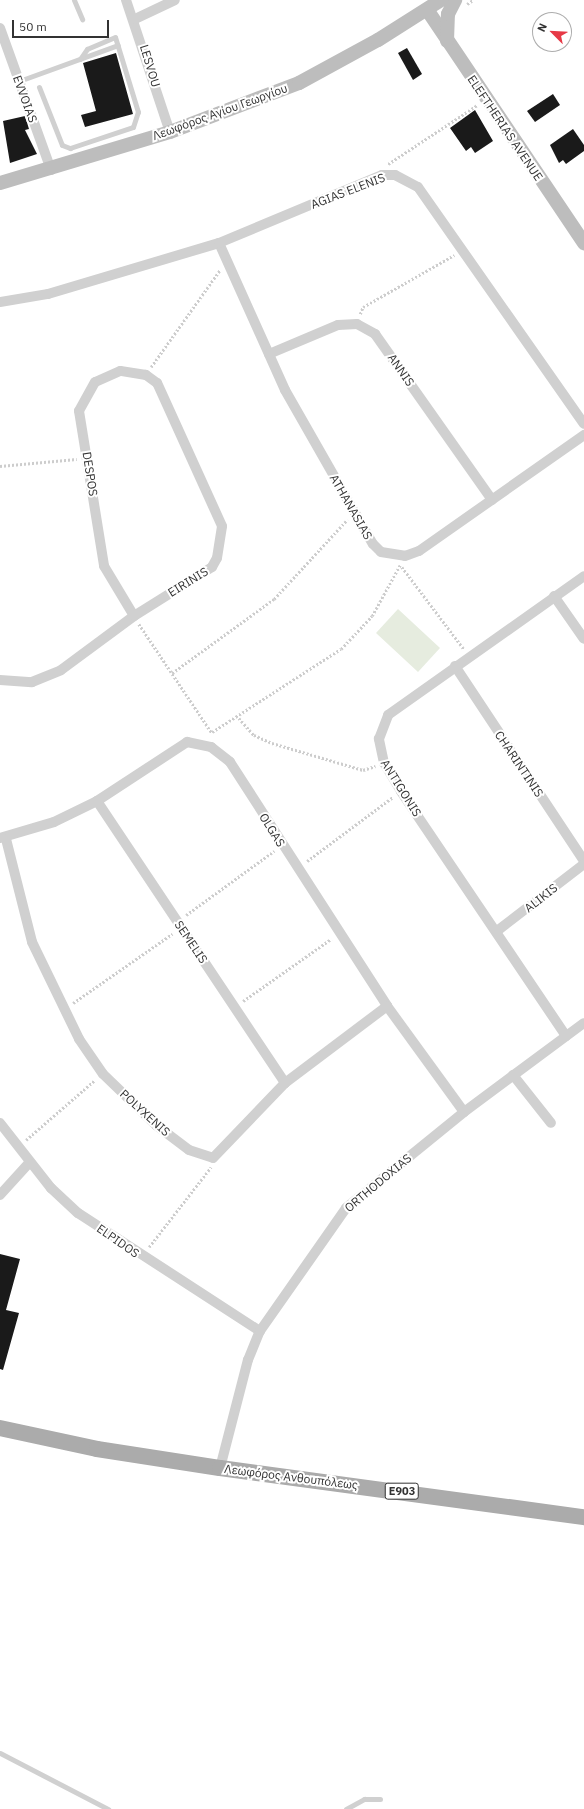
<!DOCTYPE html>
<meta charset="utf-8">
<style>
body{margin:0}
#map{position:relative;width:584px;height:1809px;overflow:hidden;background:#fff;font-family:"IBM Plex Sans",sans-serif}
div>[style]{position:absolute}
[style*='--x']{left:calc(var(--x)*1px);top:calc(var(--y)*1px);width:calc(var(--w)*1px);rotate:calc(var(--a)*1deg)}
.green>*{inset:0;background:#e6ecdf}
.building>*{inset:0;background:#1a1a1a}
.path>*{height:2.5px;margin-top:-1.25px;transform-origin:0;background:repeating-linear-gradient(90deg,#cdcdcd 0 2px,transparent 0 4px)}
.lane>*{height:5px;margin:-2.5px;padding:0 2.5px;transform-origin:2.5px;border-radius:2.5px;background:#d0d0d0}
.street>*{height:10px;margin:-5px;padding:0 5px;transform-origin:5px;border-radius:5px;background:#d0d0d0}
.secondary>*{height:14px;margin:-7px;padding:0 7px;transform-origin:7px;border-radius:7px;background:#bdbdbd}
.primary>*{height:16px;margin:-8px;padding:0 8px;transform-origin:8px;border-radius:8px;background:#ababab}
span{translate:-50% -50%;white-space:nowrap;text-align:center;line-height:1.15;-webkit-text-stroke:4px #fff;paint-order:stroke}
.shield-label span{padding:1px 3px;background:#fff;border:1px solid;border-radius:3px;-webkit-text-stroke-width:0}
.shield-label{font-size:11px;color:#333;font-weight:700}
.street-label{font-size:12px;color:#333}
.north{position:absolute;left:532px;top:12px;width:40px;height:40px;box-sizing:border-box;background:#fff;border:1px solid #adadad;border-radius:50%;rotate:294deg;font-size:11px;font-weight:700;line-height:16px;text-align:center;color:#333}
.north::after{content:'';display:block;margin:auto;width:14px;height:18px;background:#e63946;clip-path:polygon(50% 0,100% 100%,50% 72%,0 100%)}
.scale{position:absolute;left:12px;top:20px;width:97px;height:18px;box-sizing:border-box;border:2px solid #333;border-top:0;padding-left:5px;font-size:12px;line-height:14px;white-space:nowrap;color:#333;-webkit-text-stroke:3px #fff;paint-order:stroke}
</style>
<div id="map">
<div class="green">
<div style="clip-path:polygon(398px 609px,440px 648px,418px 672px,376px 633px)"></div>
</div>
<div class="building">
<div style="clip-path:polygon(407px 48px,422px 74px,413px 80px,398px 53px)"></div>
<div style="clip-path:polygon(116px 53px,133px 114px,85px 127px,81px 115px,96px 111px,83px 63px)"></div>
<div style="clip-path:polygon(553px 94px,560px 105px,535px 122px,527px 111px)"></div>
<div style="clip-path:polygon(475px 110px,493px 141px,475px 153px,471px 147px,466px 151px,450px 128px)"></div>
<div style="clip-path:polygon(25px 116px,29px 129px,25px 130px,37px 154px,10px 163px,3px 121px)"></div>
<div style="clip-path:polygon(573px 129px,584px 145px,584px 151px,566px 164px,563px 160px,559px 163px,550px 145px)"></div>
<div style="clip-path:polygon(0 1254px,20px 1259px,6px 1310px,19px 1313px,3px 1370px,0 1369px)"></div>
</div>
<div class="path">
<div style="--x:467;--y:4;--w:7;--a:-34"></div>
<div style="--x:388;--y:164;--w:107;--a:-33.5"></div>
<div style="--x:360;--y:314;--w:8;--a:-67"></div>
<div style="--x:363;--y:307;--w:105;--a:-29.7"></div>
<div style="--x:151;--y:367;--w:119;--a:-54.6"></div>
<div style="--x:0;--y:466;--w:77;--a:-5.2"></div>
<div style="--x:402;--y:567;--w:103;--a:52.9"></div>
<div style="--x:139;--y:624;--w:131;--a:56.2"></div>
<div style="--x:172;--y:673;--w:126;--a:-36"></div>
<div style="--x:274;--y:599;--w:108;--a:-47.3"></div>
<div style="--x:239;--y:718;--w:23;--a:49"></div>
<div style="--x:254;--y:735;--w:20;--a:24"></div>
<div style="--x:272;--y:743;--w:95;--a:16.5"></div>
<div style="--x:363;--y:770;--w:13;--a:-18"></div>
<div style="--x:212;--y:732;--w:153;--a:-32.8"></div>
<div style="--x:341;--y:649;--w:45;--a:-46.8"></div>
<div style="--x:372;--y:616;--w:58;--a:-61.2"></div>
<div style="--x:307;--y:861;--w:107;--a:-36.7"></div>
<div style="--x:186;--y:915;--w:109;--a:-36"></div>
<div style="--x:243;--y:1001;--w:108;--a:-35.2"></div>
<div style="--x:73;--y:1003;--w:121;--a:-34.9"></div>
<div style="--x:26;--y:1140;--w:91;--a:-41"></div>
<div style="--x:149;--y:1247;--w:101;--a:-52.2"></div>
</div>
<div class="lane">
<div style="--x:74;--y:0;--w:21;--a:67"></div>
<div style="--x:19;--y:81;--w:105;--a:-20"></div>
<div style="--x:39;--y:87;--w:62;--a:68.4"></div>
<div style="--x:62;--y:145;--w:9;--a:21"></div>
<div style="--x:70;--y:148;--w:66;--a:-18.4"></div>
<div style="--x:133;--y:127;--w:16;--a:-72"></div>
<div style="--x:138;--y:112;--w:78;--a:-107"></div>
<div style="--x:115;--y:37;--w:30;--a:157"></div>
<div style="--x:87;--y:49;--w:12;--a:125"></div>
<div style="--x:0;--y:1753;--w:122;--a:27.4"></div>
<div style="--x:346;--y:1809;--w:21;--a:-29"></div>
<div style="--x:364;--y:1799;--w:16;--a:0"></div>
</div>
<div class="street">
<div style="--x:126;--y:0;--w:139;--a:71.6"></div>
<div style="--x:135;--y:19;--w:44;--a:-25.4"></div>
<div style="--x:0;--y:28;--w:151;--a:70.2"></div>
<div style="--x:219;--y:243;--w:161;--a:65.8"></div>
<div style="--x:285;--y:390;--w:177;--a:60.3"></div>
<div style="--x:373;--y:544;--w:11;--a:45"></div>
<div style="--x:381;--y:552;--w:24;--a:9"></div>
<div style="--x:405;--y:556;--w:15;--a:-20"></div>
<div style="--x:419;--y:551;--w:202;--a:-35.1"></div>
<div style="--x:0;--y:302;--w:49;--a:-9.5"></div>
<div style="--x:48;--y:294;--w:178;--a:-16.6"></div>
<div style="--x:219;--y:243;--w:177;--a:-22.6"></div>
<div style="--x:382;--y:175;--w:13;--a:0"></div>
<div style="--x:395;--y:175;--w:26;--a:28"></div>
<div style="--x:418;--y:187;--w:289;--a:55"></div>
<div style="--x:269;--y:354;--w:75;--a:-22.8"></div>
<div style="--x:338;--y:325;--w:19;--a:-3"></div>
<div style="--x:357;--y:324;--w:21;--a:29"></div>
<div style="--x:375;--y:334;--w:203;--a:54.8"></div>
<div style="--x:554;--y:596;--w:52;--a:55.1"></div>
<div style="--x:455;--y:666;--w:234;--a:56.5"></div>
<div style="--x:0;--y:680;--w:32;--a:4"></div>
<div style="--x:32;--y:682;--w:31;--a:-22"></div>
<div style="--x:61;--y:670;--w:91;--a:-36.5"></div>
<div style="--x:134;--y:616;--w:92;--a:-32.1"></div>
<div style="--x:212;--y:567;--w:10;--a:-61"></div>
<div style="--x:217;--y:558;--w:32;--a:-81"></div>
<div style="--x:222;--y:526;--w:157;--a:-114.4"></div>
<div style="--x:157;--y:383;--w:14;--a:-144"></div>
<div style="--x:146;--y:375;--w:26;--a:-171"></div>
<div style="--x:120;--y:371;--w:27;--a:156"></div>
<div style="--x:95;--y:382;--w:33;--a:119"></div>
<div style="--x:79;--y:411;--w:157;--a:80.8"></div>
<div style="--x:104;--y:566;--w:58;--a:59"></div>
<div style="--x:97;--y:801;--w:339;--a:56.3"></div>
<div style="--x:0;--y:838;--w:56;--a:-16.5"></div>
<div style="--x:54;--y:822;--w:48;--a:-26"></div>
<div style="--x:97;--y:801;--w:108;--a:-33.2"></div>
<div style="--x:187;--y:742;--w:25;--a:12"></div>
<div style="--x:211;--y:747;--w:24;--a:38"></div>
<div style="--x:230;--y:762;--w:290;--a:57.2"></div>
<div style="--x:387;--y:1006;--w:131;--a:54"></div>
<div style="--x:6;--y:839;--w:106;--a:75.8"></div>
<div style="--x:32;--y:942;--w:108;--a:64.1"></div>
<div style="--x:79;--y:1039;--w:42;--a:55.6"></div>
<div style="--x:103;--y:1074;--w:74;--a:43.9"></div>
<div style="--x:156;--y:1125;--w:41;--a:37.1"></div>
<div style="--x:189;--y:1150;--w:25;--a:18"></div>
<div style="--x:213;--y:1158;--w:104;--a:-46.2"></div>
<div style="--x:285;--y:1083;--w:128;--a:-37"></div>
<div style="--x:497;--y:931;--w:110;--a:-37.6"></div>
<div style="--x:566;--y:1036;--w:295;--a:-124"></div>
<div style="--x:401;--y:791;--w:33;--a:-121"></div>
<div style="--x:384;--y:763;--w:25;--a:-102"></div>
<div style="--x:379;--y:739;--w:26;--a:-69"></div>
<div style="--x:388;--y:715;--w:240;--a:-35.3"></div>
<div style="--x:513;--y:1075;--w:61;--a:51.6"></div>
<div style="--x:0;--y:1123;--w:83;--a:51.9"></div>
<div style="--x:51;--y:1188;--w:37;--a:43"></div>
<div style="--x:78;--y:1213;--w:217;--a:33"></div>
<div style="--x:0;--y:1195;--w:43;--a:-47.8"></div>
<div style="--x:220;--y:1468;--w:112;--a:-75.5"></div>
<div style="--x:248;--y:1360;--w:31;--a:-68"></div>
<div style="--x:260;--y:1331;--w:150;--a:-55"></div>
<div style="--x:346;--y:1208;--w:152;--a:-39.1"></div>
<div style="--x:464;--y:1112;--w:149;--a:-36.6"></div>
</div>
<div class="secondary">
<div style="--x:428;--y:11;--w:280;--a:56.1"></div>
<div style="--x:447;--y:41;--w:27;--a:-88"></div>
<div style="--x:448;--y:14;--w:16;--a:-63"></div>
<div style="--x:0;--y:183;--w:177;--a:-16.7"></div>
<div style="--x:170;--y:132;--w:138;--a:-20.8"></div>
<div style="--x:299;--y:83;--w:90;--a:-28.6"></div>
<div style="--x:378;--y:40;--w:75;--a:-32.4"></div>
</div>
<div class="primary">
<div style="--x:0;--y:1428;--w:99;--a:12.2"></div>
<div style="--x:97;--y:1449;--w:124;--a:8.8"></div>
<div style="--x:220;--y:1468;--w:367;--a:7.7"></div>
</div>
<div class="shield-label">
<span style="left:402px;top:1491px">E903</span>
</div>
<div class="street-label">
<span style="left:150px;top:66px;rotate:73deg">LESVOU</span>
<span style="left:25px;top:99px;rotate:70deg">EVVOIAS</span>
<span style="left:220px;top:112px;rotate:-20deg">Λεωφόρος Αγίου Γεωργίου</span>
<span style="left:505px;top:128px;rotate:56deg">ELEFTHERIAS AVENUE</span>
<span style="left:348px;top:191px;rotate:-21deg">AGIAS ELENIS</span>
<span style="left:401px;top:370px;rotate:55deg">ANNIS</span>
<span style="left:90px;top:474px;rotate:81deg">DESPOS</span>
<span style="left:351px;top:507px;rotate:60deg">ATHANASIAS</span>
<span style="left:188px;top:582px;rotate:-32deg">EIRINIS</span>
<span style="left:519px;top:764px;rotate:56deg">CHARINTINIS</span>
<span style="left:401px;top:788px;rotate:58deg">ANTIGONIS</span>
<span style="left:272px;top:830px;rotate:58deg">OLGAS</span>
<span style="left:541px;top:898px;rotate:-38deg">ALIKIS</span>
<span style="left:191px;top:942px;rotate:56deg">SEMELIS</span>
<span style="left:145px;top:1113px;rotate:42deg">POLYXENIS</span>
<span style="left:378px;top:1183px;rotate:-40deg">ORTHODOXIAS</span>
<span style="left:118px;top:1241px;rotate:35deg">ELPIDOS</span>
<span style="left:291px;top:1477px;rotate:7deg">Λεωφόρος Ανθουπόλεως</span>
</div>
<div class="north">N</div>
<div class="scale">50 m</div>
</div>
